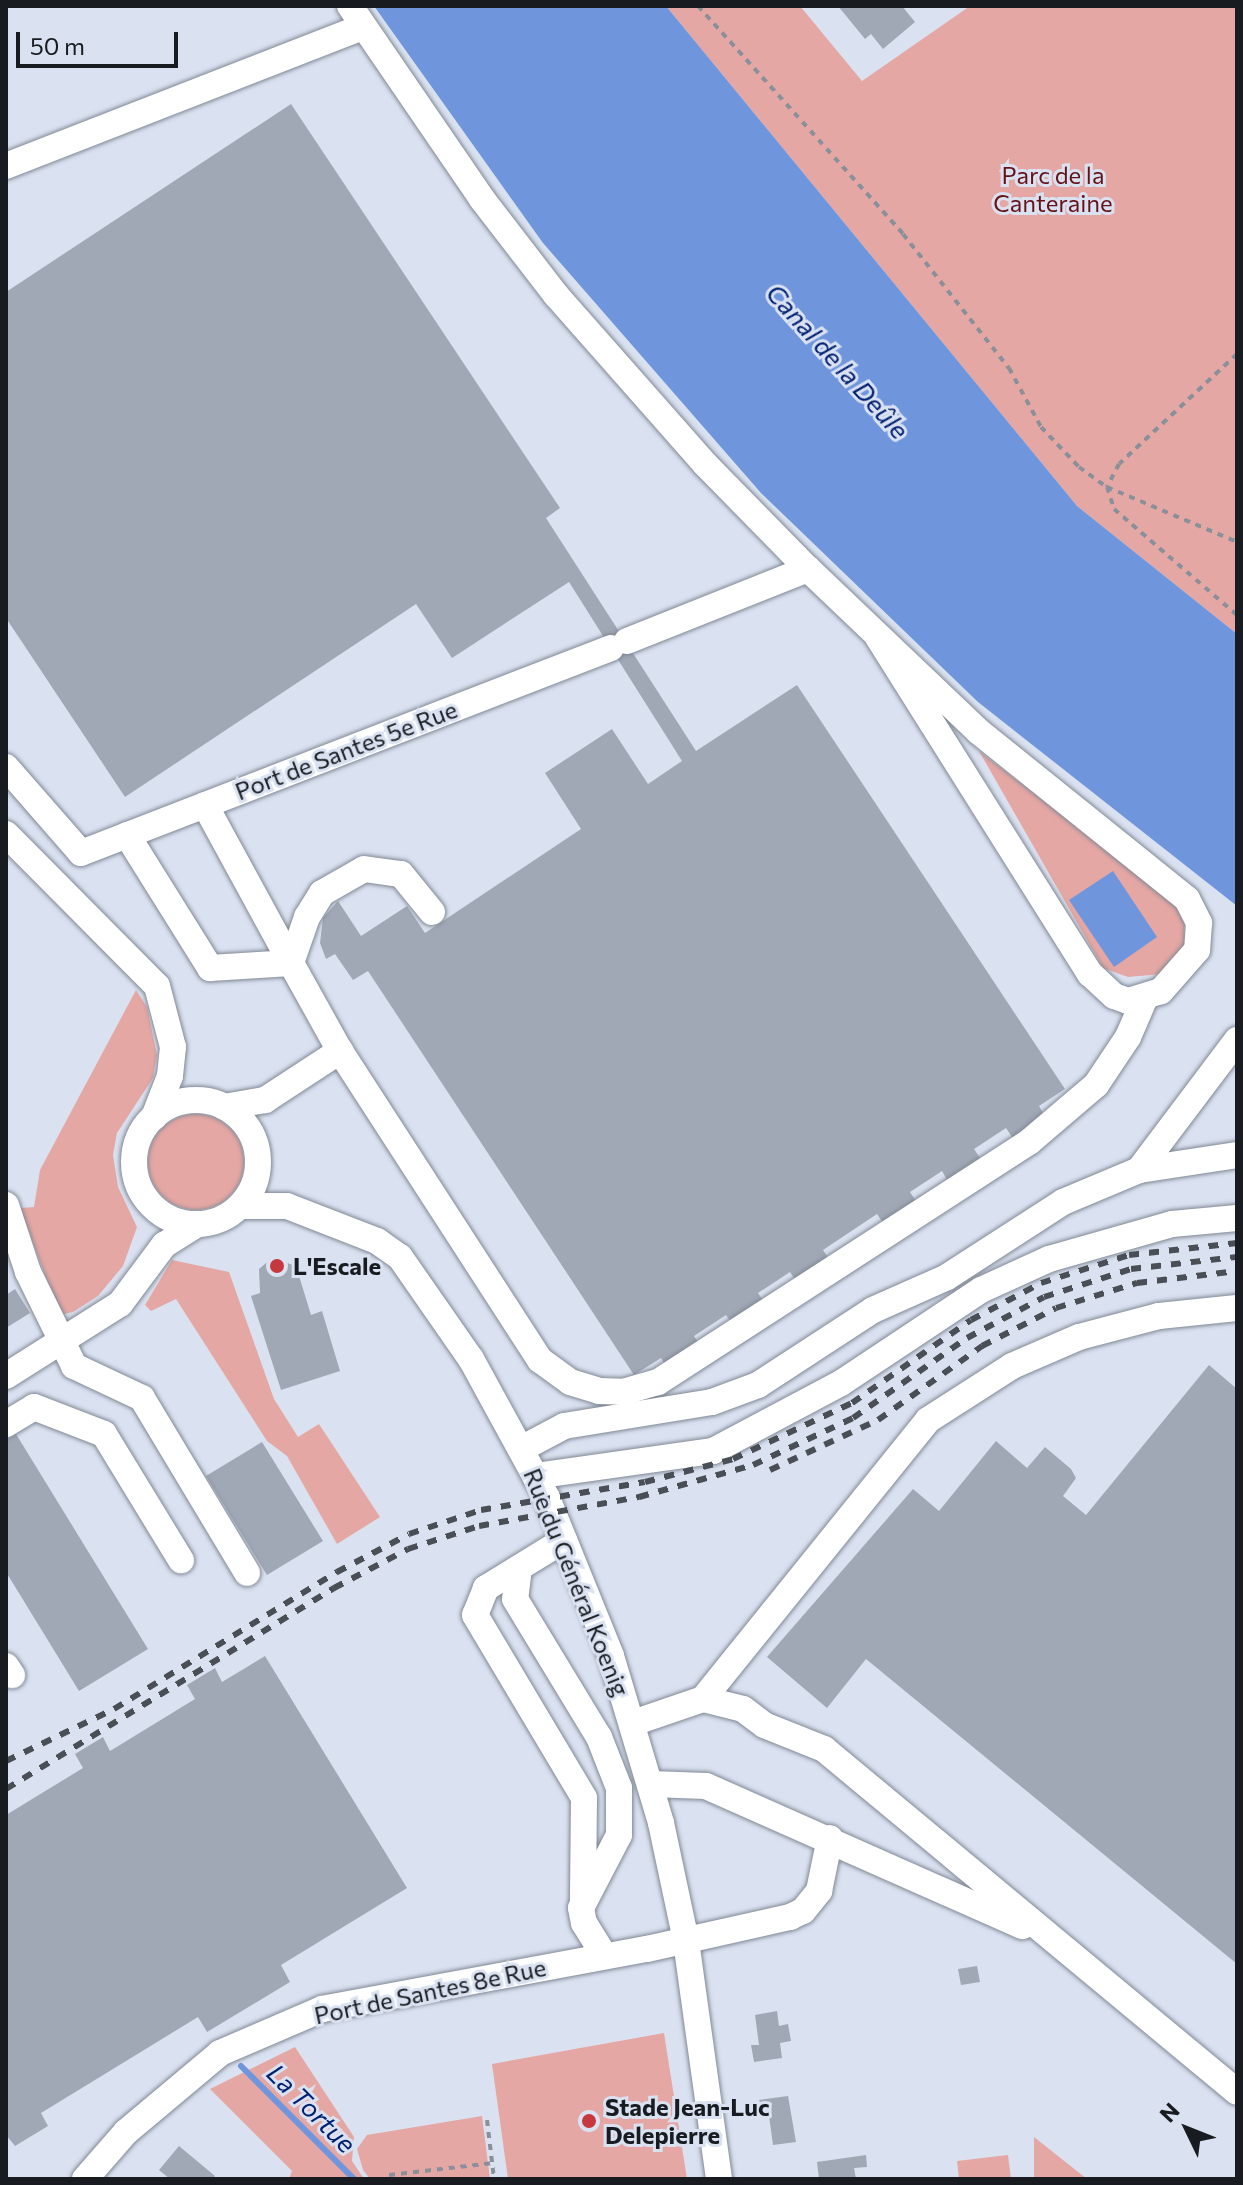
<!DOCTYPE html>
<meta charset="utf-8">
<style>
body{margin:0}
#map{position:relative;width:1243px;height:2185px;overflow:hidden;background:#dae2f1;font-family:Commissioner,sans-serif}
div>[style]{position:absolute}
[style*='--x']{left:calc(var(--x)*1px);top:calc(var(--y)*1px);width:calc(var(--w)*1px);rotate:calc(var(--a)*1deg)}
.green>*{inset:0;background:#e5a7a3}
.round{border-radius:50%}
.water>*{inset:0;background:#6f96dd}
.stream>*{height:6px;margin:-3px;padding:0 3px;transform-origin:3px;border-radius:3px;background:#6f96dd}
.building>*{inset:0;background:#a0a8b5}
.path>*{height:4px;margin-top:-2px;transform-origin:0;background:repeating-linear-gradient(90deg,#8a909b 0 6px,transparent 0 12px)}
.roads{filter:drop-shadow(0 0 2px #818895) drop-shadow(0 0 2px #818895)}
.minor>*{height:26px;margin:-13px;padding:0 13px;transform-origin:13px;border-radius:13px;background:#fff}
.minor>.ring{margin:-13px;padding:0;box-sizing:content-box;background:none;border:26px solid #fff;border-radius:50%}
.rail>*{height:6px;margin-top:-3px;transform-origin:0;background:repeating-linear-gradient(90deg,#4a4e55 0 10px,transparent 0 20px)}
.dots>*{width:22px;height:22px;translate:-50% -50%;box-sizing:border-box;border:4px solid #dae2f1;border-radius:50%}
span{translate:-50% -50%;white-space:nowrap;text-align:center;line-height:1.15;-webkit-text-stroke:6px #dae2f1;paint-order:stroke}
.park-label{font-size:24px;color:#651217}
.street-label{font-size:24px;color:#181b20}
.poi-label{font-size:24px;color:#181b20;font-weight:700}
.left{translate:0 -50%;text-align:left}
.water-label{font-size:26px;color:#002072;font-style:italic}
.frame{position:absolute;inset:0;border:8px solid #181b20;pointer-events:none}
.north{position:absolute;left:1147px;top:2089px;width:80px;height:80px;-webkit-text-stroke:6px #dae2f1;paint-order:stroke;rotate:313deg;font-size:22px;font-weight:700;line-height:32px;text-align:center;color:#181b20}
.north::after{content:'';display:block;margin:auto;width:28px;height:36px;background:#181b20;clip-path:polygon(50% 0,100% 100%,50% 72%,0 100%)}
.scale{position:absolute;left:16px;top:32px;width:162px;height:36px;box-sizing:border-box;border:4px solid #181b20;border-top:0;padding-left:10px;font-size:24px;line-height:28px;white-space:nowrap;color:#181b20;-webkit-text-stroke:6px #dae2f1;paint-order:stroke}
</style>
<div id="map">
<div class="green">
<div style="clip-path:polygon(666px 6px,800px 6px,862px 81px,970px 6px,1237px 6px,1237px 634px,1077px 506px)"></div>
<div style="clip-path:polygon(979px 751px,1175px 902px,1184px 916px,1185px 944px,1162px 974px,1128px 977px,1103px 968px)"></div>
<div style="clip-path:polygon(136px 990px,147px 1007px,157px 1055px,153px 1078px,117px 1133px,113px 1155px,118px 1187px,137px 1227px,123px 1266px,98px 1296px,73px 1312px,60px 1315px,20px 1208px,34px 1207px,40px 1170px)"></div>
<div class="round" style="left:148px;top:1114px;width:96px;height:96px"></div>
<div style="clip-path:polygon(172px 1260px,229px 1272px,274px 1399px,298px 1437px,319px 1424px,380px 1517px,337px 1544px,287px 1456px,267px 1441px,176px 1299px,151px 1311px,145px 1305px)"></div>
<div style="clip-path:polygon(664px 2033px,687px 2179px,508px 2179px,492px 2064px)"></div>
<div style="clip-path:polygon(295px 2047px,354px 2137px,352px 2161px,364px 2179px,289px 2179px,292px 2171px,210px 2089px)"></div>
<div style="clip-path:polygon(482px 2116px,490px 2179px,370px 2179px,363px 2170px,357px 2149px,367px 2135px)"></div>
<div style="clip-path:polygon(1034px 2137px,1087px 2179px,1034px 2179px)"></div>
<div style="clip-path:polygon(1008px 2155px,1011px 2179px,959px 2179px,957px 2161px)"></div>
</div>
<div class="water">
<div style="clip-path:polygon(374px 6px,666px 6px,1077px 506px,1237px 634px,1237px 906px,978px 702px,761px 493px,543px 243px)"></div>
<div style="clip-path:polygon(1113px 871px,1157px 937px,1114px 967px,1069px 900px)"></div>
</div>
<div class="stream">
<div style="--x:241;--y:2066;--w:160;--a:45"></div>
</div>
<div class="building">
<div style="clip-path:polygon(838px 6px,902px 6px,915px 22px,883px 49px,871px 34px,865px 39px)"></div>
<div style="clip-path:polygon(291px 104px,560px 508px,546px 518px,696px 751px,797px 685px,1065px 1089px,1039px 1106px,1046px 1118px,1014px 1140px,1006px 1128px,974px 1149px,982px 1161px,949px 1183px,942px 1171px,910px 1192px,918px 1204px,885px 1226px,877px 1214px,823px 1250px,831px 1262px,798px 1284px,790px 1272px,758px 1293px,766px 1305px,734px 1326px,726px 1315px,694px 1336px,702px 1348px,669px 1370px,661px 1358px,634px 1375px,368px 971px,353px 980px,335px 954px,326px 959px,320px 943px,323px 918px,338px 901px,361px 936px,407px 906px,425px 933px,581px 829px,545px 773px,612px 729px,648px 784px,682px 761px,569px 582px,452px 658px,416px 604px,125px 797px,6px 618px,6px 292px)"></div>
<div style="clip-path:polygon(272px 1258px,296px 1266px,311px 1315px,322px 1311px,340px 1371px,281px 1390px,251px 1296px,260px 1293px,259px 1269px)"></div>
<div style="clip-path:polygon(15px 1289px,30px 1313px,6px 1328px,6px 1295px)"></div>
<div style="clip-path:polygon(1209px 1365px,1237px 1389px,1237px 1964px,866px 1659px,827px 1708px,767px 1657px,913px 1489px,939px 1511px,996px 1441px,1027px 1468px,1045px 1447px,1071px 1469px,1076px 1478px,1063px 1496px,1086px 1515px)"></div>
<div style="clip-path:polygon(16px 1434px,148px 1649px,79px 1691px,6px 1572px,6px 1440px)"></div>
<div style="clip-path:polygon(262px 1442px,323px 1541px,267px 1575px,206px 1476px)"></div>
<div style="clip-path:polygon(265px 1656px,407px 1888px,281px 1965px,290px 1982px,207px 2032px,198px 2017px,41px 2113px,48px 2126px,15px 2146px,6px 2135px,6px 1815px,83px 1768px,75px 1754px,103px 1737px,110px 1751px,195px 1699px,187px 1685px,215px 1668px,222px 1682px)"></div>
<div style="clip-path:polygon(977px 1966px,980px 1982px,961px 1985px,958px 1969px)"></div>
<div style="clip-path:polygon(777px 2011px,779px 2026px,788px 2024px,791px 2041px,780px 2043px,782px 2058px,754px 2062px,751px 2045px,759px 2045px,755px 2015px)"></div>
<div style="clip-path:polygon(788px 2096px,796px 2142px,773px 2145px,769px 2116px,761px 2116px,759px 2100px)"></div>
<div style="clip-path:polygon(179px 2146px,215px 2176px,213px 2179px,170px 2179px,159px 2170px)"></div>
<div style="clip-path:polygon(866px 2155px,867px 2167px,854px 2168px,856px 2179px,819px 2179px,817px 2162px)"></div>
</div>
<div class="path">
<div style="--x:698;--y:6;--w:307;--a:48"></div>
<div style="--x:903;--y:234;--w:171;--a:51.7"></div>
<div style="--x:1009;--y:368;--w:67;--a:61.5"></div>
<div style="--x:1041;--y:427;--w:55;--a:46.5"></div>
<div style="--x:1079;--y:467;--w:34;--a:36"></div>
<div style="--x:1107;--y:487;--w:141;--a:22.9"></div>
<div style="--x:1237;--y:354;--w:161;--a:137"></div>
<div style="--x:1119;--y:464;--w:26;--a:118"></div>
<div style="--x:1107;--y:487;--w:23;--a:72"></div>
<div style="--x:1114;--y:509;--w:162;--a:40.8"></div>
<div style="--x:487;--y:2120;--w:59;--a:83.2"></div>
<div style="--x:389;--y:2175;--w:105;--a:-6.6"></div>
</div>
<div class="roads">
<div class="minor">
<div style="--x:350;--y:6;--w:234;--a:55.6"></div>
<div style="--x:482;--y:199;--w:121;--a:52.4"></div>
<div style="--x:556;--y:295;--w:225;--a:48.6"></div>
<div style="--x:705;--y:464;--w:147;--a:45.6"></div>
<div style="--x:6;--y:166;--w:383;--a:-21.3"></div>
<div style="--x:627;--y:641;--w:195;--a:-21.7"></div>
<div style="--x:808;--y:569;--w:235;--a:43.6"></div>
<div style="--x:978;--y:731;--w:268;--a:38.8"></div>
<div style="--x:1187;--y:899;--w:27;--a:63"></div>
<div style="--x:1199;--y:923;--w:27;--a:94"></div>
<div style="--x:1197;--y:950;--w:55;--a:131.3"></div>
<div style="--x:1161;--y:991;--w:34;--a:163"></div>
<div style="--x:1128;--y:1001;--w:15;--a:-160"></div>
<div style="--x:1114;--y:996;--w:33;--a:-137"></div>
<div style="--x:1090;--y:974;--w:397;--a:-122.2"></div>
<div style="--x:6;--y:767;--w:114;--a:48.9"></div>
<div style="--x:81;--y:853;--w:568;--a:-21.15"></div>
<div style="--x:205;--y:805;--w:180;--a:61.4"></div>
<div style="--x:291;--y:963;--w:49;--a:-70.8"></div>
<div style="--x:307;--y:917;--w:28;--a:-58"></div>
<div style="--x:322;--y:893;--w:48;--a:-29.7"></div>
<div style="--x:364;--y:869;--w:37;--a:8"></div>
<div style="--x:401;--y:874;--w:49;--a:50.8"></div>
<div style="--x:6;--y:834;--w:214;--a:45.2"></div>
<div style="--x:157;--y:986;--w:63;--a:75.3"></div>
<div style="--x:173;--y:1047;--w:29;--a:96"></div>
<div style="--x:170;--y:1076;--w:44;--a:111.3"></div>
<div style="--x:127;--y:835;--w:157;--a:58"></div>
<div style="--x:210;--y:968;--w:81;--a:-3.5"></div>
<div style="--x:291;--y:963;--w:101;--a:60.9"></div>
<div style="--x:340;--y:1051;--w:368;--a:57.1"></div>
<div style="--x:540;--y:1360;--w:37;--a:36"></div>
<div style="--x:570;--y:1382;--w:30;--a:17"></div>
<div style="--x:599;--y:1391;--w:24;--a:2"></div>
<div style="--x:623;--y:1392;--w:36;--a:-16"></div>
<div style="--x:658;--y:1382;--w:442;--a:-32.9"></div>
<div style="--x:1029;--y:1142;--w:88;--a:-40.4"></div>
<div style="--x:1096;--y:1085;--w:58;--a:-56.3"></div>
<div style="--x:1128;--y:1037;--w:40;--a:-66.6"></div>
<div class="ring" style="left:134px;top:1100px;width:98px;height:98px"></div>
<div style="--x:224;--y:1107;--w:42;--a:-9.7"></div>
<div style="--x:265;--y:1100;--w:90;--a:-33.2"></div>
<div style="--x:1139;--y:1170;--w:163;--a:-53"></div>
<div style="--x:6;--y:1205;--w:71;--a:71.8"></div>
<div style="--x:28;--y:1272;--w:105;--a:63.9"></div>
<div style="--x:74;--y:1366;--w:75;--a:25.2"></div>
<div style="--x:142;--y:1398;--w:204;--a:59"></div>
<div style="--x:240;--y:1206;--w:47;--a:0"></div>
<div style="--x:287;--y:1206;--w:97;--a:21.3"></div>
<div style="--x:377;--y:1241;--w:28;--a:35"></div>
<div style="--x:400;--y:1257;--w:124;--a:55.2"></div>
<div style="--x:471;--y:1359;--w:158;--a:61.3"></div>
<div style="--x:547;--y:1498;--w:170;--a:67.9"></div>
<div style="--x:611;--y:1656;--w:174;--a:73.3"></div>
<div style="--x:661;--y:1823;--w:121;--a:78"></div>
<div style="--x:686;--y:1941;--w:240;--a:82.1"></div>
<div style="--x:6;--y:1376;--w:135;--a:-32.3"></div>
<div style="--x:120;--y:1304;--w:74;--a:-53.3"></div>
<div style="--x:164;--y:1245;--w:39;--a:-32"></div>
<div style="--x:6;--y:1424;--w:33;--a:-31"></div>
<div style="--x:34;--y:1407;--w:75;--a:21.1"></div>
<div style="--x:104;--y:1434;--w:148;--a:58.6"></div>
<div style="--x:521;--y:1449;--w:49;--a:-28.1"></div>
<div style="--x:564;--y:1426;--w:150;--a:-9.2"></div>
<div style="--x:712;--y:1402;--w:49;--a:-20.3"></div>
<div style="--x:758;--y:1385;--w:137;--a:-33.1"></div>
<div style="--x:873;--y:1310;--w:81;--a:-24"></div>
<div style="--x:947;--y:1277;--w:138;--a:-32.9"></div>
<div style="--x:1063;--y:1202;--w:82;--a:-22.8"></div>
<div style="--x:1139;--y:1170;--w:99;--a:-8.7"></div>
<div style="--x:535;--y:1476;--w:180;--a:-8"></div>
<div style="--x:713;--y:1451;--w:145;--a:-28"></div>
<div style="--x:841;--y:1383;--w:168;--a:-33.6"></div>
<div style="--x:981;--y:1290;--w:75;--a:-24.5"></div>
<div style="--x:1049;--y:1259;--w:128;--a:-15.9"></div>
<div style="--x:1172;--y:1224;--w:65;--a:-5.3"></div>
<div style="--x:564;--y:1540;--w:92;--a:148.4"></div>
<div style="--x:486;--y:1588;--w:29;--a:112"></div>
<div style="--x:475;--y:1615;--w:213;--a:59.2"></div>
<div style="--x:584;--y:1798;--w:101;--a:90.6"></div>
<div style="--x:519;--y:1568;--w:31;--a:97"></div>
<div style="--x:515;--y:1599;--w:162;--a:58.7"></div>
<div style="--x:599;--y:1737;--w:55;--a:68.6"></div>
<div style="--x:619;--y:1788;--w:47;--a:90"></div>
<div style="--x:619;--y:1835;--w:82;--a:117.5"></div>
<div style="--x:581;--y:1908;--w:15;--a:79"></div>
<div style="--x:584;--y:1923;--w:39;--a:58"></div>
<div style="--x:6;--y:1666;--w:11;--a:56"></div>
<div style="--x:703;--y:1699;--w:41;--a:14"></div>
<div style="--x:743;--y:1709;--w:26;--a:37"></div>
<div style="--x:764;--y:1725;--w:65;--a:21.8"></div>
<div style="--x:824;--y:1749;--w:537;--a:39.71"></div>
<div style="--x:633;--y:1723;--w:74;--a:-18.9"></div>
<div style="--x:703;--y:1699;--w:358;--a:-51.1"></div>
<div style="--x:928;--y:1420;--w:100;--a:-32.7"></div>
<div style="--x:1012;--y:1366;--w:73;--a:-23.4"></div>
<div style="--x:1079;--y:1337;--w:83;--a:-14.7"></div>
<div style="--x:1159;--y:1316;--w:78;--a:-5.9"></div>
<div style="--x:651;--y:1784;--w:55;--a:2.1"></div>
<div style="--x:706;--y:1786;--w:346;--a:23.9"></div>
<div style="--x:85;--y:2179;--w:62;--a:-48.9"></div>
<div style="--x:126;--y:2132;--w:123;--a:-40"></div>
<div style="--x:220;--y:2053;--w:111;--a:-23.3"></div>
<div style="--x:322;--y:2009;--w:330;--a:-10.5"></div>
<div style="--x:647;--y:1949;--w:147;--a:-12.6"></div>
<div style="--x:790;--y:1917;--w:14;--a:-25"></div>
<div style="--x:803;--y:1911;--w:26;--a:-51"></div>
<div style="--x:819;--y:1891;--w:54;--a:-78.3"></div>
</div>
</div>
<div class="rail">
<div style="--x:770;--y:1470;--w:119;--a:-24.8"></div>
<div style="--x:878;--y:1420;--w:128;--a:-35.4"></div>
<div style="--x:982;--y:1346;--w:83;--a:-27.2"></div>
<div style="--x:1056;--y:1308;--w:85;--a:-17.2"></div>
<div style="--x:1137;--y:1283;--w:101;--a:-6.8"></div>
<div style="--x:6;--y:1761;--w:120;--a:-25.7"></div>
<div style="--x:114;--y:1709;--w:262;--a:-31.6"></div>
<div style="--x:337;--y:1572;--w:81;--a:-27.8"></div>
<div style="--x:409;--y:1534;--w:76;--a:-18.4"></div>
<div style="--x:481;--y:1510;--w:166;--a:-9.7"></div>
<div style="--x:645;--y:1482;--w:91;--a:-14.6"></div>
<div style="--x:733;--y:1459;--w:132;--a:-25.2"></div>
<div style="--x:852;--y:1403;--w:145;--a:-34.9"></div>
<div style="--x:971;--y:1320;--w:79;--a:-27.9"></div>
<div style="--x:1041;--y:1283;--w:92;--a:-17.7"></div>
<div style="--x:1129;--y:1255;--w:109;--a:-6.3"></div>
<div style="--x:6;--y:1789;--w:385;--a:-31.5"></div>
<div style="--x:334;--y:1588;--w:84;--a:-27.8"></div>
<div style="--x:408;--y:1549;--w:75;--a:-17.9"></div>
<div style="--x:479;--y:1526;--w:163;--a:-10.3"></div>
<div style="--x:639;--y:1497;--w:118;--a:-15.7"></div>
<div style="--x:753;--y:1465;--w:110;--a:-25.2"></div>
<div style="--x:853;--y:1418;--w:139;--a:-35.1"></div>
<div style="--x:967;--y:1338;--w:87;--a:-28"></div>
<div style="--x:1044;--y:1297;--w:91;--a:-17.8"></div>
<div style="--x:1131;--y:1269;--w:107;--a:-6.5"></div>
</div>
<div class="dots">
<div style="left:277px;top:1266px;background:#c7383e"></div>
<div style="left:589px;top:2121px;background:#c7383e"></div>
</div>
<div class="park-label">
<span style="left:1053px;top:189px">Parc de la<br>Canteraine</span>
</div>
<div class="street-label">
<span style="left:346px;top:750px;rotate:-21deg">Port de Santes 5e Rue</span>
<span style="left:577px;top:1582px;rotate:68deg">Rue du Général Koenig</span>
<span style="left:430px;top:1991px;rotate:-12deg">Port de Santes 8e Rue</span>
</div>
<div class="poi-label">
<span class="left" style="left:293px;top:1266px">L'Escale</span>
<span class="left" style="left:605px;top:2121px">Stade Jean-Luc<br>Delepierre</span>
</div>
<div class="water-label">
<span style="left:838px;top:361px;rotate:48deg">Canal de la Deûle</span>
<span style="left:312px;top:2108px;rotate:45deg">La Tortue</span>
</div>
<div class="frame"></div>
<div class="north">N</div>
<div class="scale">50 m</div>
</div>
